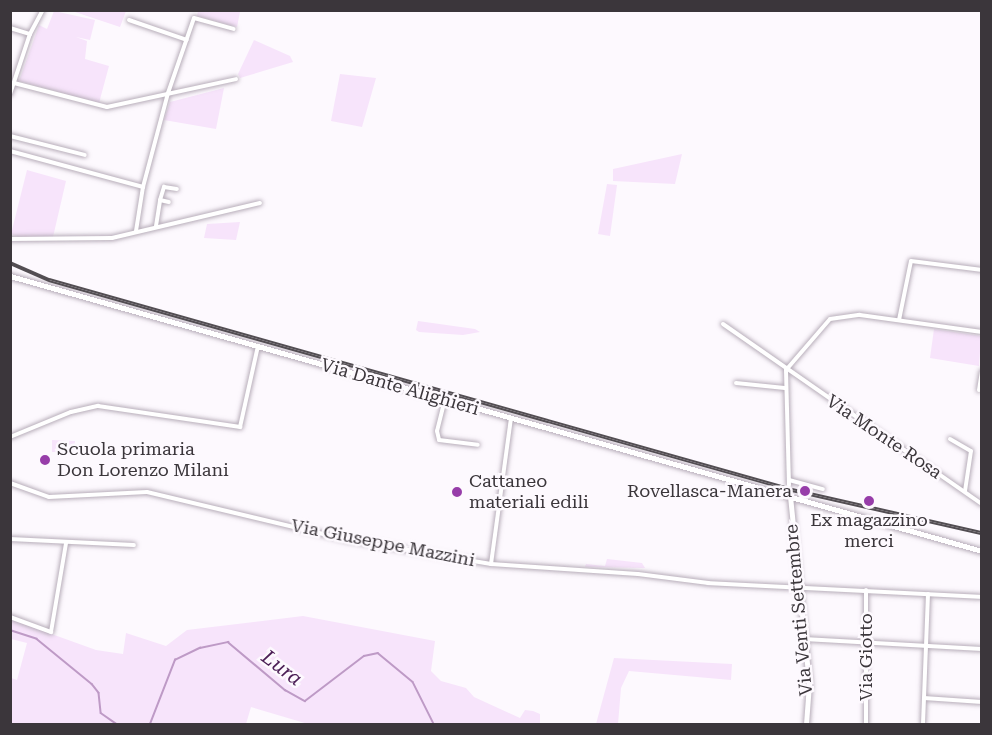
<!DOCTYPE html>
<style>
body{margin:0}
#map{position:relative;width:992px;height:735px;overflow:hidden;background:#fdf9fe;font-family:"Roboto Serif",serif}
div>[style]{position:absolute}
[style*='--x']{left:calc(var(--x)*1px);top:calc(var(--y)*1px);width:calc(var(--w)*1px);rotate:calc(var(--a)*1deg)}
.green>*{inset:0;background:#f7e4fb}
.stream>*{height:1.5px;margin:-0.75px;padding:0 0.75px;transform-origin:0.75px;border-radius:0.75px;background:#be9ac6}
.roads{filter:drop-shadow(0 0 2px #b7adb9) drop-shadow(0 0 2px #b7adb9)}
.street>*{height:4px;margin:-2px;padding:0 2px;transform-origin:2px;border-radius:2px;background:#fff}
.secondary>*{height:5px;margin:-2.5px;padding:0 2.5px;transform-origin:2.5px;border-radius:2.5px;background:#fff}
.rail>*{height:4px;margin-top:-2px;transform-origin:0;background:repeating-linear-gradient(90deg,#fdf9fe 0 4.5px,#534e53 0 9px);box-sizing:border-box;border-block:2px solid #534e53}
.dots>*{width:16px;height:16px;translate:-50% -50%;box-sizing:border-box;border:3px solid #fdf9fe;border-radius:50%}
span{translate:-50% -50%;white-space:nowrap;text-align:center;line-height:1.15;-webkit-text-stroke:5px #fdf9fe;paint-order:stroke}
.street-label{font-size:18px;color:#3b363b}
.poi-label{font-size:18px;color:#3b363b}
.left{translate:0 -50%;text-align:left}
.right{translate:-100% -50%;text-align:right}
.water-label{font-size:20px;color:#4d2057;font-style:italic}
.frame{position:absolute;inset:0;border:12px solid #3b363b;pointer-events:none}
</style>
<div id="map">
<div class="green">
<div style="clip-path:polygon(54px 11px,95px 20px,90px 40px,76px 37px,87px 41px,85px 59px,109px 66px,99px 103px,19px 81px,39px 25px,47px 29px)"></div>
<div style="clip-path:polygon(72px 11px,126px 11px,120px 27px)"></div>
<div style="clip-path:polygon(198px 11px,240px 12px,237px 27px,197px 16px)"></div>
<div style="clip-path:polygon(254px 40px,290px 56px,293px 62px,240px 78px,238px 74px)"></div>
<div style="clip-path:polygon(340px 74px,376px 78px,362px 127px,331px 121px)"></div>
<div style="clip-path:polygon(224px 88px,216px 129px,164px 120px,170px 102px)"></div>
<div style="clip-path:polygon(682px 154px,675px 184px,613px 181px,613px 169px)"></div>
<div style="clip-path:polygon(27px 170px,66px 181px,53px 237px,21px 238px,11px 234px)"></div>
<div style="clip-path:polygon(607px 184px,617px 185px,610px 236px,598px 234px)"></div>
<div style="clip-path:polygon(240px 222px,236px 240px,204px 238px,207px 224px)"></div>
<div style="clip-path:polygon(418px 321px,475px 329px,480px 332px,463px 335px,419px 332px,416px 330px)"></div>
<div style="clip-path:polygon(934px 329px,981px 336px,979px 366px,930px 358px)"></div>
<div style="clip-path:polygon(52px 440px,75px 441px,74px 452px,52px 452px)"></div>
<div style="clip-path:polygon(607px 559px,642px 563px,645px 568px,585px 567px,586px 564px,605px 566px)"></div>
<div style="clip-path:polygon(303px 616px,435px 641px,431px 671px,441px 681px,466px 688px,474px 697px,520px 718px,525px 710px,533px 711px,540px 714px,540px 724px,308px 724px,251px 707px,246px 724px,11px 724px,11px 678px,17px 680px,27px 643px,11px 639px,10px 619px,96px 650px,123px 654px,126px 633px,166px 646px,187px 630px)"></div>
<div style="clip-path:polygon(614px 658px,732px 664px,731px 680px,629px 671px,621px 688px,618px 724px,596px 724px)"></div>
</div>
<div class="stream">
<div style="--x:10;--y:630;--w:28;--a:18"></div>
<div style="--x:37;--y:639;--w:71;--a:39.3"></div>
<div style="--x:92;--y:684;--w:11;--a:52"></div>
<div style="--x:99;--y:693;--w:20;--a:84"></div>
<div style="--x:101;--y:713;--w:19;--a:35"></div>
<div style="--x:150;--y:724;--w:69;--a:-68.7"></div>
<div style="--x:175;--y:660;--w:28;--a:-26"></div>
<div style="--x:200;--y:648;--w:29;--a:-12"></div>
<div style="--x:228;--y:642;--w:75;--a:40.1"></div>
<div style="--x:285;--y:690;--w:23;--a:29"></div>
<div style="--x:305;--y:701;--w:74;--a:-37.3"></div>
<div style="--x:364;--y:656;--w:14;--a:-12"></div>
<div style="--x:378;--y:653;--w:45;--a:39.6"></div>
<div style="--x:413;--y:682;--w:47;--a:63.4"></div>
</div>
<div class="roads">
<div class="street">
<div style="--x:129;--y:20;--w:61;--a:19"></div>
<div style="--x:10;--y:28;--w:21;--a:17"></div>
<div style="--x:14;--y:83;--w:96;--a:14.5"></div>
<div style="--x:107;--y:107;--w:132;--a:-12.2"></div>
<div style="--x:10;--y:94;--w:63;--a:-71.6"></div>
<div style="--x:30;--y:34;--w:27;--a:-62"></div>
<div style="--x:10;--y:136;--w:77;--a:14.2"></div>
<div style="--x:10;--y:151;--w:138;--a:15.1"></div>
<div style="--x:160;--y:200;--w:14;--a:-73"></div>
<div style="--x:164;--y:187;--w:13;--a:9"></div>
<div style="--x:156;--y:226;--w:26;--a:-81"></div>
<div style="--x:160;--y:200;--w:9;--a:13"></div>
<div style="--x:136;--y:231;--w:45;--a:-81"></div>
<div style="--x:143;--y:187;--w:97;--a:-75.1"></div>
<div style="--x:168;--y:93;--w:79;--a:-70.9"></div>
<div style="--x:194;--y:18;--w:41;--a:15.4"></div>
<div style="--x:10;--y:239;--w:102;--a:-0.6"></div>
<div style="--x:112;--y:238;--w:152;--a:-13.3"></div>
<div style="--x:899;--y:320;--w:60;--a:-78.5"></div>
<div style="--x:911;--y:261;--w:72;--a:7.2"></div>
<div style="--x:723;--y:324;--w:315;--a:34.8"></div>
<div style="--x:736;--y:383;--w:49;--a:5.8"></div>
<div style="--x:979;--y:390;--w:19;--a:-81"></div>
<div style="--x:445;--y:399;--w:33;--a:104"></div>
<div style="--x:437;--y:431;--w:9;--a:77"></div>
<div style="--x:439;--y:440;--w:39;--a:7"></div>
<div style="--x:10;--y:437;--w:66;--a:-22.3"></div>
<div style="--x:71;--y:412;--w:28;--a:-13"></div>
<div style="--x:98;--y:406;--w:144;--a:8.4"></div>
<div style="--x:240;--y:427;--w:83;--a:-77.5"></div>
<div style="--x:950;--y:439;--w:24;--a:30"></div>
<div style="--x:971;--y:451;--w:40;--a:98.5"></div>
<div style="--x:789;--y:480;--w:35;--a:15"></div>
<div style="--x:10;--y:483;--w:41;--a:19.7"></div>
<div style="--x:49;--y:497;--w:98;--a:-2.9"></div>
<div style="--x:147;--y:492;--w:208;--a:13.4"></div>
<div style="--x:349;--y:540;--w:144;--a:9.6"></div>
<div style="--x:491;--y:564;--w:147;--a:3.9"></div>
<div style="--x:638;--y:574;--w:71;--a:7.3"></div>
<div style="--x:708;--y:583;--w:274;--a:2.9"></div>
<div style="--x:789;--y:485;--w:115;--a:-91.5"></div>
<div style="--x:786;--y:370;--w:67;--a:-49.2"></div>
<div style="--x:830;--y:319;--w:30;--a:-8"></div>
<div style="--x:860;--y:315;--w:123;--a:7.9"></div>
<div style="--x:10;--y:539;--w:124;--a:2.8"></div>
<div style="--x:491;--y:564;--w:147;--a:-82.2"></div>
<div style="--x:10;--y:617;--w:44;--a:20.1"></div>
<div style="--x:51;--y:632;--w:90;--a:-80.4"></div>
<div style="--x:804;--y:639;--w:178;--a:3.2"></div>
<div style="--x:924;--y:698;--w:58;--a:3.9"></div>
<div style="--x:866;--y:724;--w:134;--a:-90"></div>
<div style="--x:923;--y:724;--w:130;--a:-87.8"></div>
</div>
<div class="secondary">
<div style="--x:10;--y:276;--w:1010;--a:15.8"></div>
<div style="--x:790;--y:496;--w:189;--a:84.2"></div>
<div style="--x:809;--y:684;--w:40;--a:94.3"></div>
</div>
</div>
<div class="rail">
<div style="--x:10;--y:263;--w:43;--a:23.6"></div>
<div style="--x:49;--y:280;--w:772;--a:15.78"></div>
<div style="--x:792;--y:490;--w:195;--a:12.8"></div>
</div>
<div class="dots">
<div style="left:45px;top:460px;background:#973da9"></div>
<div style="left:805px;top:491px;background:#973da9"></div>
<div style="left:457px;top:492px;background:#973da9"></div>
<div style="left:869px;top:501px;background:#973da9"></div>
</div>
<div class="street-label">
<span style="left:400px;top:387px;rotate:16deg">Via Dante Alighieri</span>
<span style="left:884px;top:437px;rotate:34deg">Via Monte Rosa</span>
<span style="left:383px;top:543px;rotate:11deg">Via Giuseppe Mazzini</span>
<span style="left:799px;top:610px;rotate:-95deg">Via Venti Settembre</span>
<span style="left:866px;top:657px;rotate:-90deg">Via Giotto</span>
</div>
<div class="poi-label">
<span class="left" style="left:57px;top:460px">Scuola primaria<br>Don Lorenzo Milani</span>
<span class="left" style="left:469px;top:492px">Cattaneo<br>materiali edili</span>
<span class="right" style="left:792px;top:491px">Rovellasca-Manera</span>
<span style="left:869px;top:531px">Ex magazzino<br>merci</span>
</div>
<div class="water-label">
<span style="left:282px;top:668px;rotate:37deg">Lura</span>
</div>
<div class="frame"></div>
</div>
